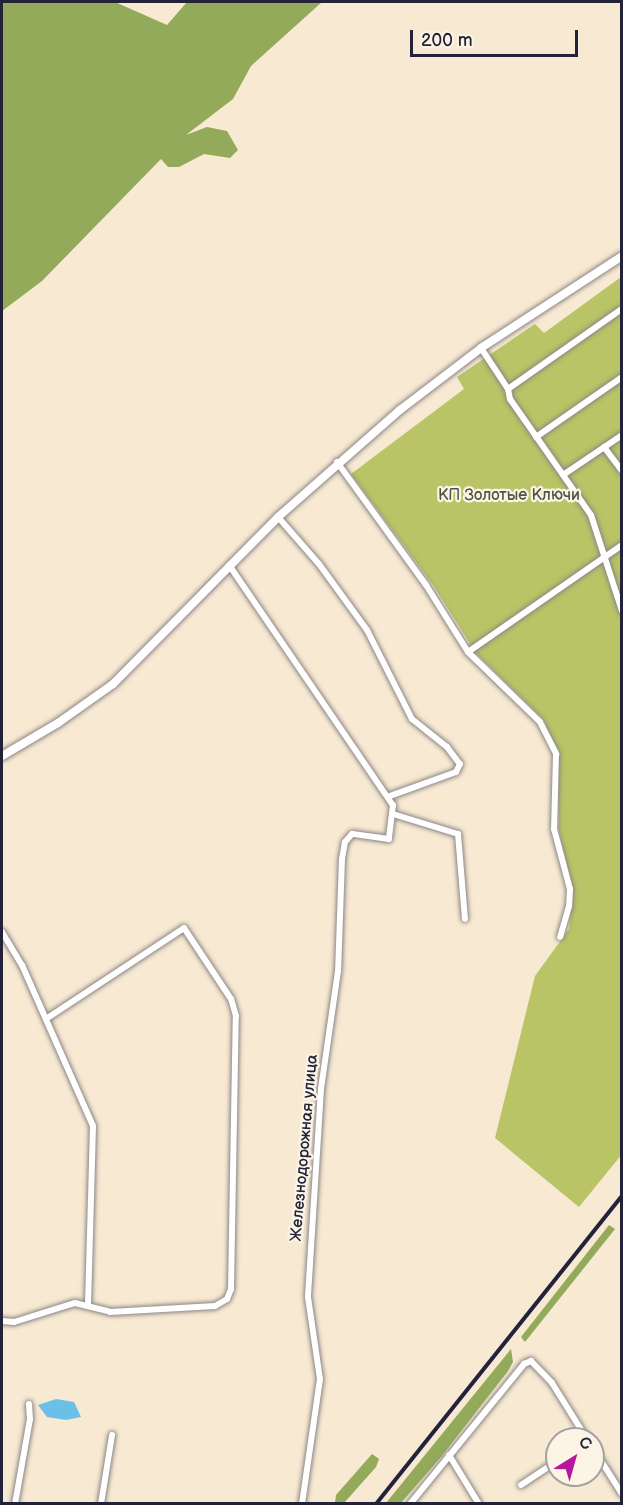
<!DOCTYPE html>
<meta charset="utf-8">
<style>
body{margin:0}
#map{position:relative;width:623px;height:1505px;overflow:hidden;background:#f7e9d2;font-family:"Balsamiq Sans",sans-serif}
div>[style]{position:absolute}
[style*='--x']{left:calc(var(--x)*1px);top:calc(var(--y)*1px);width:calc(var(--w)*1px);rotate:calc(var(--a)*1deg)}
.green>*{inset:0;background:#b8c465}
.forest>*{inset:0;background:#92aa5a}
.water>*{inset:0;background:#6bc0e8}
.roads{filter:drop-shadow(0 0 2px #8c8686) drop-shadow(0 0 2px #8c8686)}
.minor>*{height:6px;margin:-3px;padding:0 3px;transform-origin:3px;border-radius:3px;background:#fff}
.tertiary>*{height:8px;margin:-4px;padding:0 4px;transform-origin:4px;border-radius:4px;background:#fff}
.rail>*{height:4px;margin-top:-2px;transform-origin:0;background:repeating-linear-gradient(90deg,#fcf5e5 0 4.5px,#22223b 0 9px);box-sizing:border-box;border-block:2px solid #22223b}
span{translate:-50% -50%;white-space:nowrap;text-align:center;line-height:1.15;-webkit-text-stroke:4.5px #fcf5e5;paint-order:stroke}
.park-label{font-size:16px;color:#4f5348}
.street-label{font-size:16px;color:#22223b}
.frame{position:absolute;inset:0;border:3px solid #22223b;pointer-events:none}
.north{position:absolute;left:545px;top:1427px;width:60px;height:60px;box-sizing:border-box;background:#fcf5e5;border:2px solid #a5a1a1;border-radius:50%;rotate:37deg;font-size:16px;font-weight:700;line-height:24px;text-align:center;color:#22223b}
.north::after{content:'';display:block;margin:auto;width:21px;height:27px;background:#b5179e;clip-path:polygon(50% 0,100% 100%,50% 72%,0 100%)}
.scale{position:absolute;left:410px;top:30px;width:168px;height:27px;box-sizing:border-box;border:3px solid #22223b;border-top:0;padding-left:8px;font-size:18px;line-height:21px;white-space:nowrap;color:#22223b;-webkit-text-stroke:4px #fcf5e5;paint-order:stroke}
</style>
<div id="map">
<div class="green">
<div style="clip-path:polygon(621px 277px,622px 1154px,579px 1207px,495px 1138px,535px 976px,569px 929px,573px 889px,559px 832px,558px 750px,543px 719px,476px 653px,433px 585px,351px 474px,464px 389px,457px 377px,535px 324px,544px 333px)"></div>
</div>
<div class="forest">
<div style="clip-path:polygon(2px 2px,115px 2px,167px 25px,187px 2px,322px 2px,251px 66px,233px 99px,186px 135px,207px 127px,227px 131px,238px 150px,230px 158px,204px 154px,179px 167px,168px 167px,161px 159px,42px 281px,2px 311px)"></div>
<div style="clip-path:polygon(609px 1225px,615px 1229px,525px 1342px,521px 1337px)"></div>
<div style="clip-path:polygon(511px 1349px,513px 1362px,508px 1371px,441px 1457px,401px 1503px,386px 1503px)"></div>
<div style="clip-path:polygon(372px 1454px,379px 1459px,376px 1467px,344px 1503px,335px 1503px,336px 1495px)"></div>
</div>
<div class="water">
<div style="clip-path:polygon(56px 1399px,74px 1402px,81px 1417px,66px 1420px,47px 1417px,38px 1405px)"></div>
</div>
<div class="roads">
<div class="minor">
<div style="--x:481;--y:348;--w:49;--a:56.6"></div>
<div style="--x:508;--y:389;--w:10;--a:79"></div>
<div style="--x:510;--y:399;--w:141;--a:55.1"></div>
<div style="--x:591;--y:515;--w:101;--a:72.1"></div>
<div style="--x:508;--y:389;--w:139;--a:-35.1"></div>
<div style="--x:536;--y:437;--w:105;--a:-34.9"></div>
<div style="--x:604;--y:447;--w:30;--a:53"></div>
<div style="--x:337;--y:462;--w:152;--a:54.1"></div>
<div style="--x:426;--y:585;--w:79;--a:57.9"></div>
<div style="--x:468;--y:652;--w:100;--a:44.2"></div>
<div style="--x:540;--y:722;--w:36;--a:63"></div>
<div style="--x:556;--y:754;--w:75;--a:91.5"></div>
<div style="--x:554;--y:829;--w:62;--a:75.1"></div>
<div style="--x:570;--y:889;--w:17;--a:93"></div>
<div style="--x:569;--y:906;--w:32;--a:106"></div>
<div style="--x:563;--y:475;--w:71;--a:-34.1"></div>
<div style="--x:278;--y:517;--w:62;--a:48.9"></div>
<div style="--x:319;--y:564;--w:82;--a:54"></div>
<div style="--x:367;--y:630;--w:100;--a:63.2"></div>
<div style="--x:412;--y:719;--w:45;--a:38.7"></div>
<div style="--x:447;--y:747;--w:21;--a:53"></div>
<div style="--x:460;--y:764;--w:9;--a:117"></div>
<div style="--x:456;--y:772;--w:70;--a:160"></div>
<div style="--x:229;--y:565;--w:291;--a:55.7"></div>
<div style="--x:393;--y:805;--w:34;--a:97"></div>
<div style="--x:389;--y:839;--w:37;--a:-172"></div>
<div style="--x:352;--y:834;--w:11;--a:131"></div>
<div style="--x:345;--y:842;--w:17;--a:100"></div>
<div style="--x:342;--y:859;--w:112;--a:92"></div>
<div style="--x:338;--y:971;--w:119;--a:98.2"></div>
<div style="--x:321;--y:1089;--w:208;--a:93.6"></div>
<div style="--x:308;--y:1297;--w:83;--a:81.7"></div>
<div style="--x:320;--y:1379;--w:126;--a:98.2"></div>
<div style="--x:468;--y:652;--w:188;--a:-34.8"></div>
<div style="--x:393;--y:814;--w:68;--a:17.1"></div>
<div style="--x:458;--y:834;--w:85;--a:85.3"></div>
<div style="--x:2;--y:932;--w:39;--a:59"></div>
<div style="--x:22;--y:965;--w:176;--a:66.2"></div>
<div style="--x:93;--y:1126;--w:180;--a:91.6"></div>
<div style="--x:2;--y:1321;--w:12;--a:5"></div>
<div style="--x:14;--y:1322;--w:64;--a:-17.3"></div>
<div style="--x:75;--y:1303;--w:36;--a:14"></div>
<div style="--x:110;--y:1312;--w:105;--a:-3.3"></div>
<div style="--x:215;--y:1306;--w:14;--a:-30"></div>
<div style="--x:227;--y:1299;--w:11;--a:-68"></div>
<div style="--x:231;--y:1289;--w:273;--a:-89"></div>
<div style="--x:236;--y:1016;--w:18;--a:-106"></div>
<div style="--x:231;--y:999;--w:85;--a:-123.5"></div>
<div style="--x:184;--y:928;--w:165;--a:146.6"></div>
<div style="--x:593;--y:1448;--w:54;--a:57.8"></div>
<div style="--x:449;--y:1455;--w:57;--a:58.5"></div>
<div style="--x:521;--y:1485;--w:43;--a:-33.7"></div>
<div style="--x:15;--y:1504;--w:86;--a:-80"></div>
<div style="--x:30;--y:1419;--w:15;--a:-94"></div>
<div style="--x:101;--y:1504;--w:70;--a:-80.9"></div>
<div style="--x:410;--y:1504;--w:181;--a:-50.8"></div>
<div style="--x:524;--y:1364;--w:8;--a:-23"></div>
<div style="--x:531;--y:1361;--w:30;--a:46"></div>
<div style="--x:552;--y:1383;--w:66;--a:58"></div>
</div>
<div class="tertiary">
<div style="--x:2;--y:756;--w:65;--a:-30.5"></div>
<div style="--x:58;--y:723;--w:67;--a:-35.3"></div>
<div style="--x:113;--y:684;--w:235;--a:-45.3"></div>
<div style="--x:278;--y:517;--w:162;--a:-41.3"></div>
<div style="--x:400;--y:410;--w:102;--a:-37.4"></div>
<div style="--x:481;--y:348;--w:168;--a:-33.1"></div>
</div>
</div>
<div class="rail">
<div style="--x:376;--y:1504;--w:394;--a:-51.4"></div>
</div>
<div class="park-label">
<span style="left:509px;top:496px">КП Золотые Ключи</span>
</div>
<div class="street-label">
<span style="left:305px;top:1148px;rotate:-85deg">Железнодорожная улица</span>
</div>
<div class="frame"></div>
<div class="north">С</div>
<div class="scale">200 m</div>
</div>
